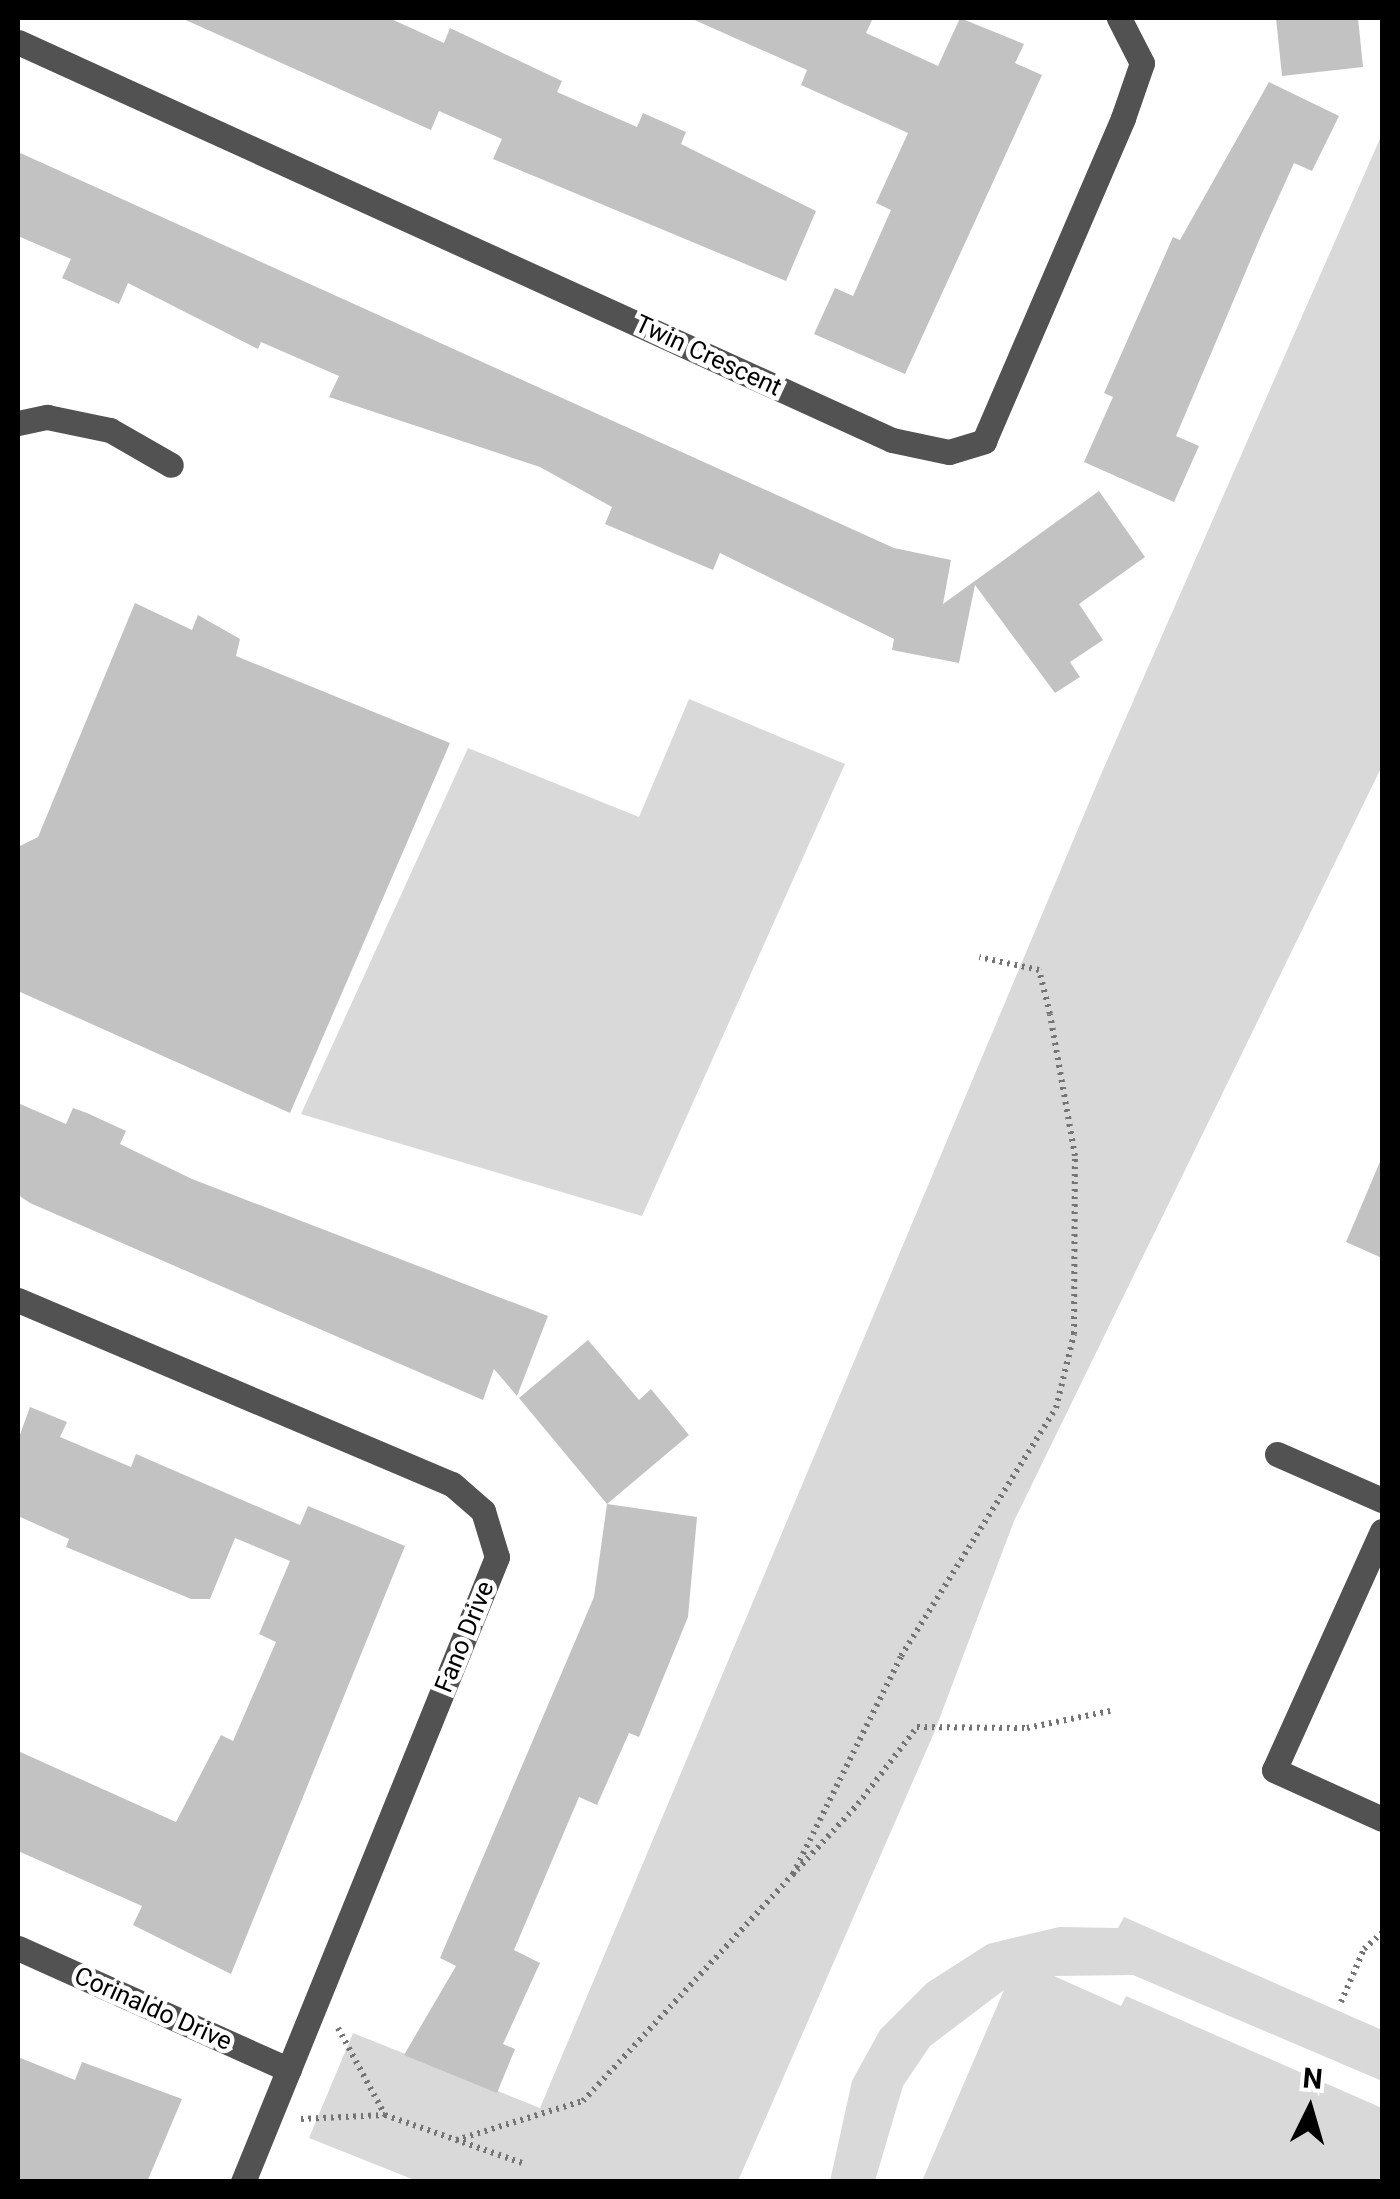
<!DOCTYPE html>
<style>
body{margin:0}
#map{position:relative;width:1400px;height:2199px;overflow:hidden;background:#fff;font-family:Roboto,sans-serif}
div>[style]{position:absolute}
[style*='--x']{left:calc(var(--x)*1px);top:calc(var(--y)*1px);width:calc(var(--w)*1px);rotate:calc(var(--a)*1deg)}
.green>*{inset:0;background:#d9d9d9}
.building>*{inset:0;background:#c2c2c2}
.path>*{height:6px;margin-top:-3px;transform-origin:0;background:repeating-linear-gradient(90deg,#747474 0 2.5px,transparent 0 7.5px)}
.minor>*{height:25px;margin:-12.5px;padding:0 12.5px;transform-origin:12.5px;border-radius:12.5px;background:#525252}
span{translate:-50% -50%;white-space:nowrap;text-align:center;line-height:1.15;-webkit-text-stroke:9px #fff;paint-order:stroke}
.street-label{font-size:25px;color:#000}
.frame{position:absolute;inset:0;border:20px solid #000;pointer-events:none}
.north{position:absolute;left:1260px;top:2059px;width:100px;height:100px;-webkit-text-stroke:8px #fff;paint-order:stroke;rotate:5deg;font-size:28px;font-weight:700;line-height:40px;text-align:center;color:#000}
.north::after{content:'';display:block;margin:auto;width:35px;height:45px;background:#000;clip-path:polygon(50% 0,100% 100%,50% 72%,0 100%)}
</style>
<div id="map">
<div class="green">
<div style="clip-path:polygon(1382px 134px,1382px 766px,1014px 1521px,934px 1733px,738px 2181px,417px 2181px,309px 2138px,353px 2033px,540px 2108px,1099px 779px)"></div>
<div style="clip-path:polygon(689px 699px,845px 764px,642px 1216px,301px 1114px,468px 748px,639px 817px)"></div>
<div style="clip-path:polygon(1124px 1917px,1382px 2030px,1382px 2081px,1133px 1975px,1054px 1976px,1121px 2006px,1126px 1996px,1382px 2108px,1382px 2181px,922px 2181px,1004px 1990px,930px 2046px,903px 2086px,875px 2181px,830px 2181px,852px 2081px,880px 2030px,927px 1983px,988px 1944px,1059px 1927px,1118px 1928px)"></div>
</div>
<div class="building">
<div style="clip-path:polygon(181px 18px,389px 18px,444px 43px,450px 28px,562px 81px,557px 92px,637px 127px,643px 113px,686px 132px,681px 144px,816px 211px,786px 281px,493px 159px,502px 139px,439px 111px,431px 130px)"></div>
<div style="clip-path:polygon(690px 18px,873px 18px,866px 33px,938px 66px,960px 18px,1024px 44px,1015px 63px,1042px 75px,905px 374px,814px 334px,835px 288px,853px 296px,891px 210px,876px 203px,908px 133px,801px 85px,807px 70px)"></div>
<div style="clip-path:polygon(1276px 18px,1358px 18px,1363px 67px,1282px 76px)"></div>
<div style="clip-path:polygon(1269px 82px,1339px 116px,1312px 171px,1294px 163px,1260px 238px,1176px 436px,1199px 446px,1174px 502px,1084px 462px,1113px 397px,1104px 393px,1173px 237px,1180px 240px)"></div>
<div style="clip-path:polygon(18px 152px,894px 548px,951px 560px,943px 604px,1099px 491px,1145px 557px,1079px 604px,1103px 640px,1070px 662px,1080px 677px,1055px 693px,975px 585px,959px 663px,892px 650px,894px 639px,720px 553px,713px 570px,605px 524px,612px 507px,540px 467px,329px 397px,339px 376px,261px 342px,258px 349px,128px 283px,119px 304px,62px 278px,71px 259px,18px 236px)"></div>
<div style="clip-path:polygon(135px 603px,192px 630px,198px 615px,240px 639px,236px 656px,450px 743px,290px 1113px,18px 991px,18px 847px,38px 837px)"></div>
<div style="clip-path:polygon(18px 1103px,66px 1124px,73px 1108px,87px 1113px,126px 1131px,120px 1144px,192px 1179px,548px 1316px,517px 1396px,494px 1369px,483px 1400px,30px 1203px,18px 1195px)"></div>
<div style="clip-path:polygon(1382px 1157px,1382px 1258px,1346px 1242px)"></div>
<div style="clip-path:polygon(588px 1340px,639px 1400px,651px 1389px,689px 1435px,607px 1504px,697px 1517px,688px 1617px,639px 1737px,629px 1733px,597px 1805px,579px 1797px,514px 1950px,540px 1963px,503px 2044px,515px 2049px,497px 2093px,404px 2055px,456px 1966px,440px 1958px,594px 1597px,607px 1504px,519px 1398px)"></div>
<div style="clip-path:polygon(30px 1407px,67px 1422px,60px 1437px,131px 1467px,136px 1454px,300px 1525px,308px 1506px,405px 1546px,231px 1974px,133px 1925px,142px 1906px,18px 1851px,18px 1751px,176px 1822px,221px 1735px,233px 1741px,276px 1642px,259px 1634px,290px 1561px,235px 1538px,210px 1599px,191px 1599px,66px 1547px,69px 1539px,18px 1516px,18px 1440px)"></div>
<div style="clip-path:polygon(18px 2057px,75px 2080px,82px 2062px,182px 2099px,147px 2182px,18px 2182px)"></div>
</div>
<div class="path">
<div style="--x:793;--y:1874;--w:243;--a:-63.6"></div>
<div style="--x:901;--y:1656;--w:292;--a:-58"></div>
<div style="--x:1056;--y:1408;--w:76;--a:-76.3"></div>
<div style="--x:1074;--y:1334;--w:178;--a:-89.7"></div>
<div style="--x:1075;--y:1156;--w:144;--a:-100"></div>
<div style="--x:1050;--y:1014;--w:45;--a:-104"></div>
<div style="--x:1039;--y:970;--w:61;--a:-167.8"></div>
<div style="--x:1341;--y:2002;--w:58;--a:-66.5"></div>
<div style="--x:1364;--y:1949;--w:24;--a:-42"></div>
<div style="--x:338;--y:2028;--w:99;--a:61.6"></div>
<div style="--x:385;--y:2115;--w:145;--a:19.3"></div>
<div style="--x:301;--y:2119;--w:84;--a:-2.7"></div>
<div style="--x:456;--y:2140;--w:133;--a:-17.1"></div>
<div style="--x:583;--y:2101;--w:405;--a:-47.2"></div>
<div style="--x:858;--y:1804;--w:97;--a:-52.5"></div>
<div style="--x:917;--y:1727;--w:110;--a:0.5"></div>
<div style="--x:1027;--y:1728;--w:85;--a:-11.6"></div>
</div>
<div class="minor">
<div style="--x:18;--y:42;--w:960;--a:24.48"></div>
<div style="--x:892;--y:440;--w:58;--a:11.9"></div>
<div style="--x:949;--y:452;--w:37;--a:-17"></div>
<div style="--x:984;--y:441;--w:352;--a:-66.7"></div>
<div style="--x:1123;--y:118;--w:58;--a:-70.9"></div>
<div style="--x:1142;--y:63;--w:51;--a:-117.1"></div>
<div style="--x:18;--y:423;--w:30;--a:-12"></div>
<div style="--x:47;--y:417;--w:64;--a:11.7"></div>
<div style="--x:110;--y:430;--w:70;--a:29.8"></div>
<div style="--x:18;--y:1300;--w:471;--a:23"></div>
<div style="--x:452;--y:1484;--w:41;--a:41.1"></div>
<div style="--x:483;--y:1511;--w:48;--a:73.1"></div>
<div style="--x:497;--y:1557;--w:675;--a:112.12"></div>
<div style="--x:1277;--y:1454;--w:115;--a:23.7"></div>
<div style="--x:1382;--y:1531;--w:262;--a:114.3"></div>
<div style="--x:1274;--y:1770;--w:119;--a:24.4"></div>
<div style="--x:18;--y:1948;--w:297;--a:24.2"></div>
</div>
<div class="street-label">
<span style="left:708px;top:356px;rotate:25deg">Twin Crescent</span>
<span style="left:465px;top:1637px;rotate:-68deg">Fano Drive</span>
<span style="left:153px;top:2009px;rotate:24deg">Corinaldo Drive</span>
</div>
<div class="frame"></div>
<div class="north">N</div>
</div>
